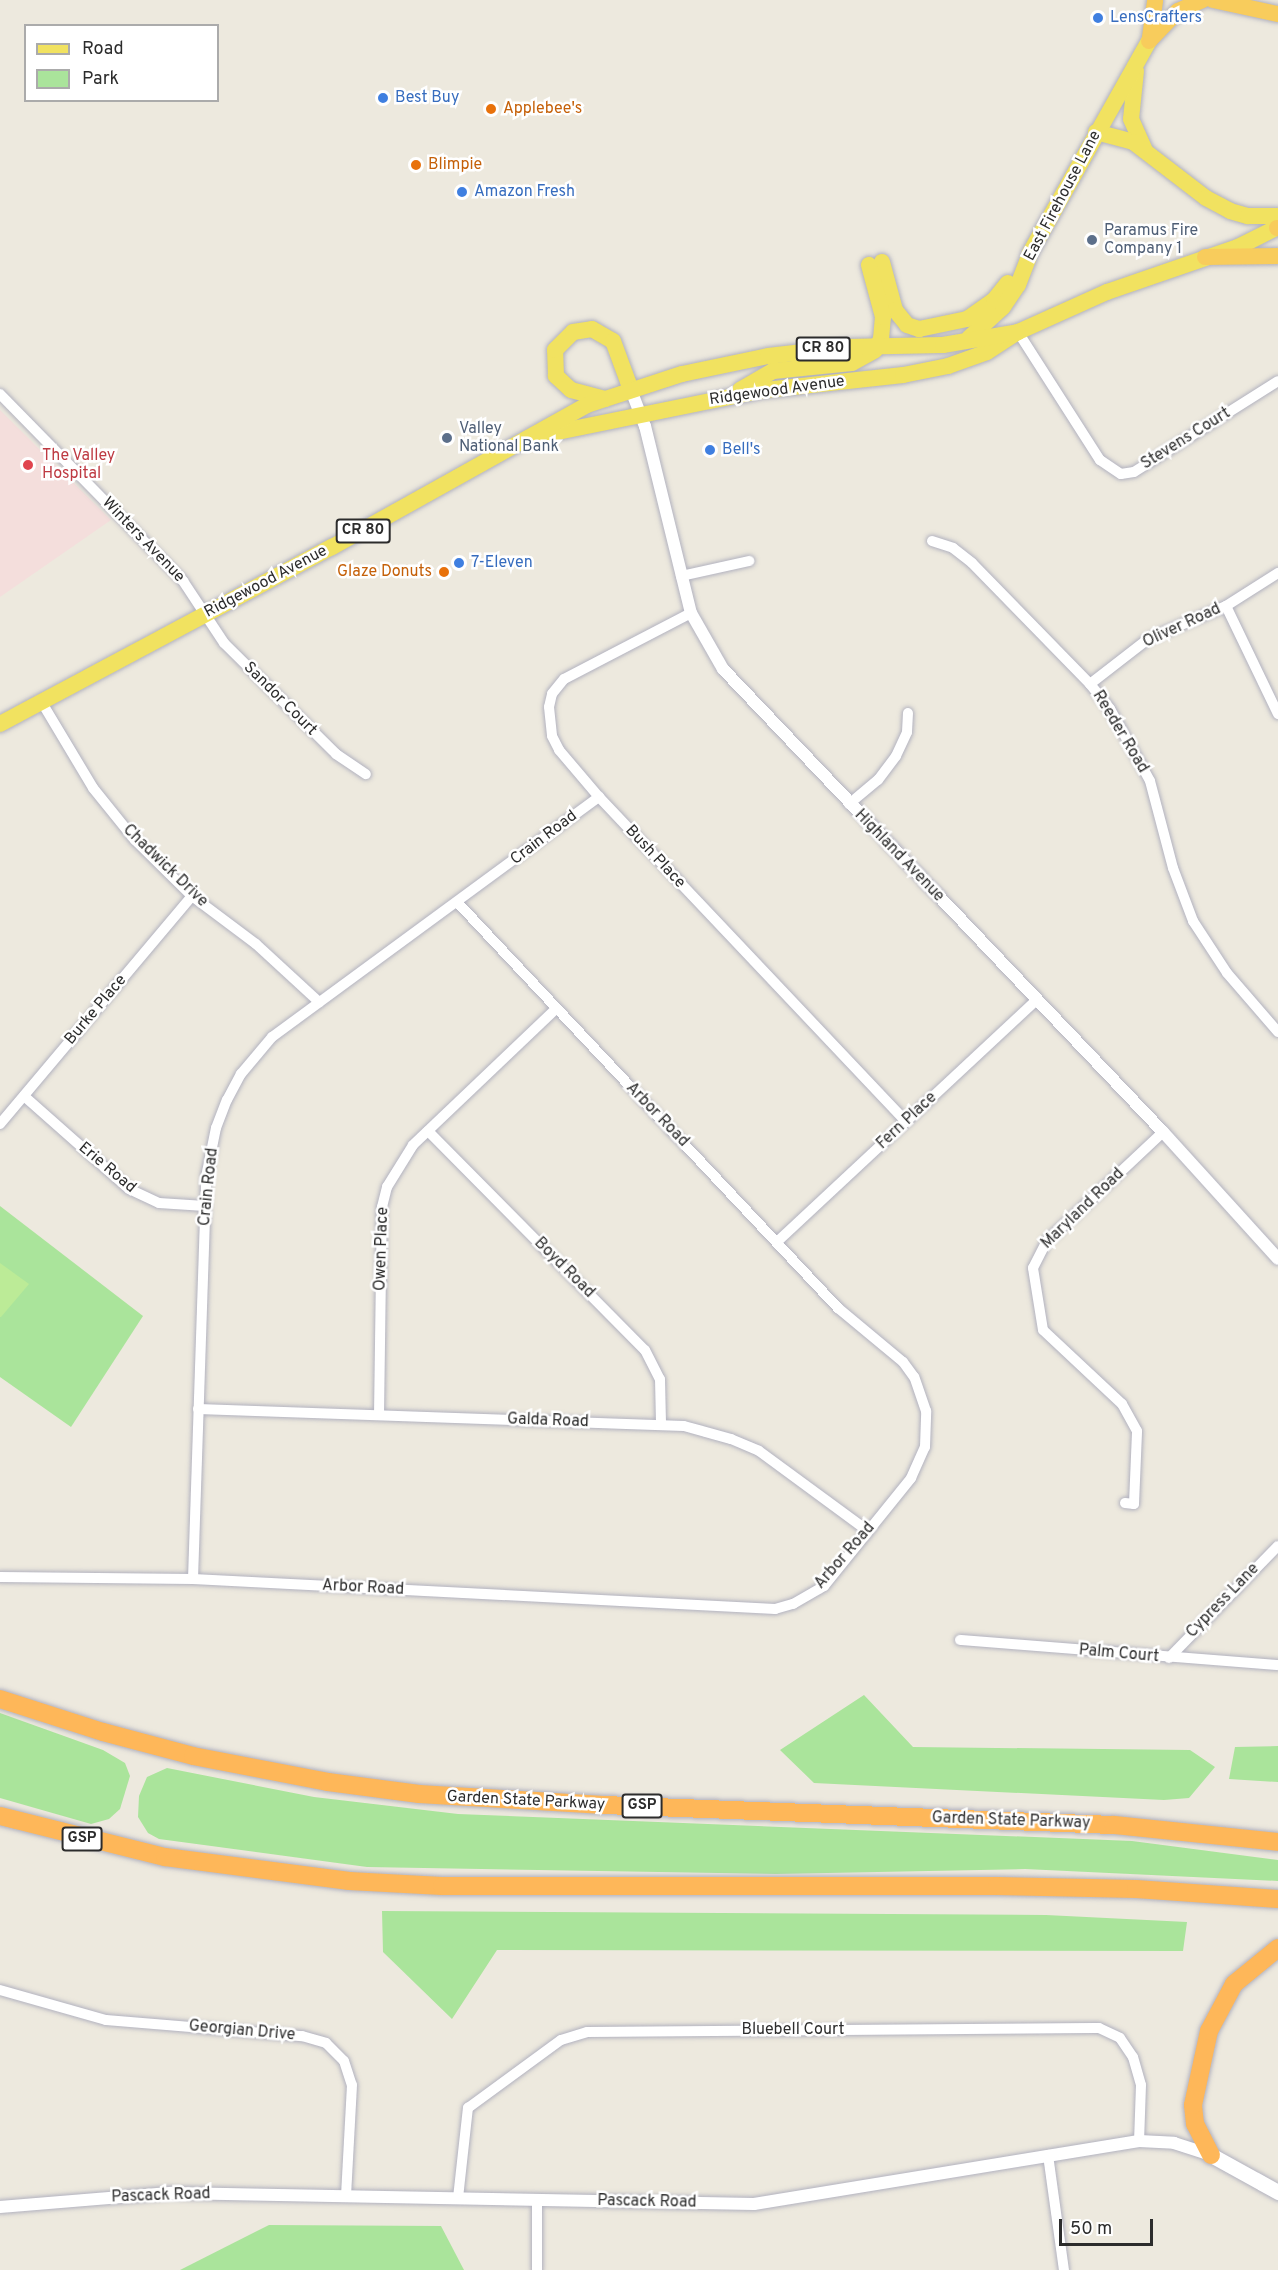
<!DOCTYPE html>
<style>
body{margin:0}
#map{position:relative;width:1278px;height:2270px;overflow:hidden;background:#ede9de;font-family:Overpass,sans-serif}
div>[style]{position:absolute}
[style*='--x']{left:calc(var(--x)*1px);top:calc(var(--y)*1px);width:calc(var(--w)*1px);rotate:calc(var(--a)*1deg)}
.medical>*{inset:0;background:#f4dedc}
.green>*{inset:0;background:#aae49b}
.pitch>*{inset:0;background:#bceb97}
.roads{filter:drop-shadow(0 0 2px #b2b2bf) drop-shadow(0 0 2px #b2b2bf)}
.minor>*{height:10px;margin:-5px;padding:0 5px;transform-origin:5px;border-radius:5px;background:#fff}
.tertiary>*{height:12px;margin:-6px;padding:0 6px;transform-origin:6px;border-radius:6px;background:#fff}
.secondary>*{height:15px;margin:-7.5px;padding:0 7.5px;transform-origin:7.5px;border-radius:7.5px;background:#fff}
.primary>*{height:16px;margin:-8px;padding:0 8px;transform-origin:8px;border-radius:8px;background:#f1e260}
.trunk>*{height:16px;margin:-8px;padding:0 8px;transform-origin:8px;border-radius:8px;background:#f8cc5c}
.motorway>*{height:18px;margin:-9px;padding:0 9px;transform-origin:9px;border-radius:9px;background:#feb759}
.dots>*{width:16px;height:16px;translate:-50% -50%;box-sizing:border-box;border:3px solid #fff;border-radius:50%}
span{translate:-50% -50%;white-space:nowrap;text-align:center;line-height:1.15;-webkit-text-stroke:5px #fff;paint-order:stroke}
.shield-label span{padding:2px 4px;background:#fff;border:2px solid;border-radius:4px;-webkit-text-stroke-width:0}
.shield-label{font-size:15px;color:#2c2c2c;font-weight:700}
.shop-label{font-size:16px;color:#366cbe}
.left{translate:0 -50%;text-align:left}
.food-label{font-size:16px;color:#c56008}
.right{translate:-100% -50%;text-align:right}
.street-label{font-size:16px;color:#2c2c2c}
.service-label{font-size:16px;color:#4e5e75}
.health-label{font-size:16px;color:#be3a42}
.legend{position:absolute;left:24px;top:24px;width:195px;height:78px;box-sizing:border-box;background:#fff;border:2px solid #ababab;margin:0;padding:8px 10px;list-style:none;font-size:18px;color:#2c2c2c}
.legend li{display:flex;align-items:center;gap:12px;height:30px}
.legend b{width:30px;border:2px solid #ababab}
.scale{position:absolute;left:1059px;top:2219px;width:94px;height:27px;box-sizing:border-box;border:3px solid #2c2c2c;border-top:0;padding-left:8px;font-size:18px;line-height:21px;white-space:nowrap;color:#2c2c2c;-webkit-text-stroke:4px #fff;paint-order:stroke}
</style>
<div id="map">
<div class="medical">
<div style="clip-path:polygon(0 410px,111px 520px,0 597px)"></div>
</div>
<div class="green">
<div style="clip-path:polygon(0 1206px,143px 1316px,71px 1427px,0 1377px)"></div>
<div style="clip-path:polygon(864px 1695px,913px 1747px,1190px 1750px,1215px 1767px,1189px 1798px,1164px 1800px,814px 1783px,780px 1750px)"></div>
<div style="clip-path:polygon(0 1713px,103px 1750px,125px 1763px,130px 1776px,120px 1809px,109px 1819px,91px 1824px,0 1798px)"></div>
<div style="clip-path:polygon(1278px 1746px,1278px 1782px,1229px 1779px,1235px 1747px)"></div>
<div style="clip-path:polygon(167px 1768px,314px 1797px,458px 1814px,1132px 1841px,1278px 1860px,1278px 1881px,1025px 1869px,776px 1874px,367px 1867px,159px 1839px,148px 1833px,138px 1817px,139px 1796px,147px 1777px)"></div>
<div style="clip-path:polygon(382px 1911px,1046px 1915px,1187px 1922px,1183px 1951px,497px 1950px,452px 2019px,383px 1952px)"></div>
<div style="clip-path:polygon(269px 2225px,441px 2226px,464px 2270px,180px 2270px)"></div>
</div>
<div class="pitch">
<div style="clip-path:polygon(0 1263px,29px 1284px,1px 1317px,0 1317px)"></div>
</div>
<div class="roads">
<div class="minor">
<div style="--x:1018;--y:332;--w:152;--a:57.4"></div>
<div style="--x:1100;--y:460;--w:25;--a:34"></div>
<div style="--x:1121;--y:474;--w:13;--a:-9"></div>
<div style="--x:1134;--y:472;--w:170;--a:-32.3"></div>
<div style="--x:0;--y:394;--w:262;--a:45.6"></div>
<div style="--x:183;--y:581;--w:74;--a:56.5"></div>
<div style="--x:224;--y:643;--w:158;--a:44.7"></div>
<div style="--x:336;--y:754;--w:36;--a:34"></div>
<div style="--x:932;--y:541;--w:22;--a:18"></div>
<div style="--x:953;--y:548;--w:24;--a:38"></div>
<div style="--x:972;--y:563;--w:169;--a:45.7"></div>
<div style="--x:1090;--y:684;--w:32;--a:51"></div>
<div style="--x:1110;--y:709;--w:82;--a:60.9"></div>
<div style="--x:1150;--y:781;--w:90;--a:75.2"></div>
<div style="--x:1173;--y:868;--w:57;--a:69.3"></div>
<div style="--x:1193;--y:921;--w:62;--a:56.8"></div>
<div style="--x:1227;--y:973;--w:78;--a:49.2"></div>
<div style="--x:681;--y:576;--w:70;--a:-12.4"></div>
<div style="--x:1226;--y:606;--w:120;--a:64.3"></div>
<div style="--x:691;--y:613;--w:143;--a:152.5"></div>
<div style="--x:564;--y:679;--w:19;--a:129"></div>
<div style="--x:552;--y:694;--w:13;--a:103"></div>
<div style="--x:549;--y:707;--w:29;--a:84"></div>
<div style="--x:552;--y:736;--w:16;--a:63"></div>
<div style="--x:559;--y:750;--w:62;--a:49.6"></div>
<div style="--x:599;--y:797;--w:447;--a:46.6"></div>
<div style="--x:1090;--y:684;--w:73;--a:-37.8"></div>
<div style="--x:1148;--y:639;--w:85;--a:-22.9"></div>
<div style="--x:1226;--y:606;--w:62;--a:-32.4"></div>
<div style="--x:41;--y:701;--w:101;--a:59.1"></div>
<div style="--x:93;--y:788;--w:67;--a:51.1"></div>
<div style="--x:135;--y:840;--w:80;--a:44.5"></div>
<div style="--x:192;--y:896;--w:80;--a:36.9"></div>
<div style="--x:256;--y:944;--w:86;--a:42.6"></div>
<div style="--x:849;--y:804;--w:38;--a:-40"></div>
<div style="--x:878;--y:780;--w:30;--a:-53"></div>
<div style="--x:896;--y:756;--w:26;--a:-65"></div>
<div style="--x:907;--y:732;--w:19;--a:-87"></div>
<div style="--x:24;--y:1096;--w:140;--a:41.5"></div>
<div style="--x:129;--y:1189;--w:33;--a:25"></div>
<div style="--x:159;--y:1203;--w:46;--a:3.7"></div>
<div style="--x:0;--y:1124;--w:298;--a:-49.9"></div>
<div style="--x:428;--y:1131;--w:308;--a:45.3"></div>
<div style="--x:645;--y:1350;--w:33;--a:63"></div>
<div style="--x:660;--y:1379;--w:45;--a:88.7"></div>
<div style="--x:778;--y:1241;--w:353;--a:-43"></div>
<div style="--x:198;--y:1409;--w:486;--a:2"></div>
<div style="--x:684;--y:1426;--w:49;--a:15.5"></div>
<div style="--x:731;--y:1439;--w:30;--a:23"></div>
<div style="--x:759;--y:1451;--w:135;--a:36.3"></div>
<div style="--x:379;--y:1415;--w:208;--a:-89.2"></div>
<div style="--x:382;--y:1207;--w:21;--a:-76"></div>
<div style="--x:387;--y:1187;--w:49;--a:-58.2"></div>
<div style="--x:413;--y:1145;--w:197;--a:-43.6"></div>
<div style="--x:1125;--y:1503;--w:9;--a:6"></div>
<div style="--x:1134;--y:1504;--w:73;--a:-87.6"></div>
<div style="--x:1137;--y:1431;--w:31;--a:-119"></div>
<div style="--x:1122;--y:1404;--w:108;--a:-136.9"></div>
<div style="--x:1043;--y:1330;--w:63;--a:-99.2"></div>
<div style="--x:1033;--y:1268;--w:30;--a:-63"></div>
<div style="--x:1047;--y:1241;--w:159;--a:-43.2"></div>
<div style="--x:0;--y:1577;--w:193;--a:0.6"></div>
<div style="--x:193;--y:1579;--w:583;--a:2.95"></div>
<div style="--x:775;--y:1609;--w:19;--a:-16"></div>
<div style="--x:793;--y:1604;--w:36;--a:-30"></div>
<div style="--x:824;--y:1586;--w:139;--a:-51.1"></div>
<div style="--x:911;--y:1478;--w:34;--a:-66"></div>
<div style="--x:925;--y:1447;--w:36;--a:-88"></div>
<div style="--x:926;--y:1411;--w:36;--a:-109"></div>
<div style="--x:914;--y:1377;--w:19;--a:-126"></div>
<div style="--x:903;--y:1362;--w:85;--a:-140.3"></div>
<div style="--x:838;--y:1308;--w:555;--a:-133.18"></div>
<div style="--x:193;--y:1579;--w:402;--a:-88.1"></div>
<div style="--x:206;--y:1177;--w:50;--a:-78.5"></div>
<div style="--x:216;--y:1128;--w:30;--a:-69"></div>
<div style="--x:227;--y:1100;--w:30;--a:-62"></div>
<div style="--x:241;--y:1074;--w:48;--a:-50"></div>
<div style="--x:272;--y:1037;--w:406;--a:-36.3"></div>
<div style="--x:960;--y:1640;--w:319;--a:4.5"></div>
<div style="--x:1169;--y:1658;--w:156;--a:-45.8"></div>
<div style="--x:0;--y:1990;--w:110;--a:15.8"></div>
<div style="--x:106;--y:2020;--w:197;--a:4.7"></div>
<div style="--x:302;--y:2036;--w:25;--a:16"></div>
<div style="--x:326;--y:2043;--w:25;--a:45"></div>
<div style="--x:344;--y:2061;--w:25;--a:72"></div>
<div style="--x:352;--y:2085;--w:111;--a:93.1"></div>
<div style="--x:1048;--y:2155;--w:116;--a:82.1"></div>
<div style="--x:458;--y:2198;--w:91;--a:-83.7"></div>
<div style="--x:468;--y:2108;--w:115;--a:-36.2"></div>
<div style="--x:561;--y:2040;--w:27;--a:-17"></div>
<div style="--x:587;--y:2032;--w:512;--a:-0.45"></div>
<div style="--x:1099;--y:2028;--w:23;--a:25"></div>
<div style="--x:1120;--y:2038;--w:23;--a:56"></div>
<div style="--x:1133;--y:2057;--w:29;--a:74"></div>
<div style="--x:1141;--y:2085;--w:56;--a:92"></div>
<div style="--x:537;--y:2270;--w:70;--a:-90"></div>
</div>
<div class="tertiary">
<div style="--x:631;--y:390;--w:39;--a:69"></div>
<div style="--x:645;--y:426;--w:193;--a:76.2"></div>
<div style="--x:691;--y:613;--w:64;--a:60.3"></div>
<div style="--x:723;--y:669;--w:639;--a:46.46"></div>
<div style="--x:1163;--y:1132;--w:171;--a:47.8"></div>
<div style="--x:0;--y:2207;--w:173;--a:-4.7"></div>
<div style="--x:172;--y:2193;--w:582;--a:1.08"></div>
<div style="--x:754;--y:2204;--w:390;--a:-9.3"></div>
<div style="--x:1139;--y:2141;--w:35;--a:3"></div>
<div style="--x:1174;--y:2143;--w:39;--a:18"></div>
</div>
<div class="secondary">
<div style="--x:1211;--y:2155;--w:77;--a:28.9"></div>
</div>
<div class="primary">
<div style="--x:1136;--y:71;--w:48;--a:95.9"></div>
<div style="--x:1131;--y:119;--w:34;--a:66"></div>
<div style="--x:1096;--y:132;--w:38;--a:15"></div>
<div style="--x:1133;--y:142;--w:92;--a:37.5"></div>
<div style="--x:1206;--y:198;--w:27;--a:28"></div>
<div style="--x:1230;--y:211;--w:19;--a:16"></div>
<div style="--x:1248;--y:216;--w:30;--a:0"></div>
<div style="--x:882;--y:262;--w:50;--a:74.8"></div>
<div style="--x:895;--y:310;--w:19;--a:51"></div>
<div style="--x:907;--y:325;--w:13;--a:18"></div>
<div style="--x:919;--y:329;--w:49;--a:-11.8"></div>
<div style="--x:967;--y:319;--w:33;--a:-35"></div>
<div style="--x:994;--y:300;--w:22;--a:-51"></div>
<div style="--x:969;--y:338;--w:46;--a:-42.4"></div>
<div style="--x:1003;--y:307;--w:27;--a:-56"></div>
<div style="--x:1018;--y:285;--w:34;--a:-69"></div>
<div style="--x:1030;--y:253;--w:243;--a:-60.7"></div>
<div style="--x:740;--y:390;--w:38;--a:-30"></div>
<div style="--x:773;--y:371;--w:79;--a:-5.8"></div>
<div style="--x:852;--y:363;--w:26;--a:-29"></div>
<div style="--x:875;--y:350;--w:13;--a:-61"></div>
<div style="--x:881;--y:339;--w:22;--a:-85"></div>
<div style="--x:883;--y:317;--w:54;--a:-105.1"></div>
<div style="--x:605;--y:399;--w:35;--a:-165"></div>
<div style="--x:571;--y:390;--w:21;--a:-137"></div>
<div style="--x:556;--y:376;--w:26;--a:-92"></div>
<div style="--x:555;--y:350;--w:25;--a:-45"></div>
<div style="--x:573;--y:332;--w:19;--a:-9"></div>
<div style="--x:592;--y:329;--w:24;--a:30"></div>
<div style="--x:613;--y:341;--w:52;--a:69.8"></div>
<div style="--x:538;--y:436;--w:232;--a:-11.5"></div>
<div style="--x:765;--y:390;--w:139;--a:-6.2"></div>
<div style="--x:903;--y:375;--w:46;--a:-11.3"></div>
<div style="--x:948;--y:366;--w:41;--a:-19.7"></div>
<div style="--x:987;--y:352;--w:37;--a:-33"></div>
<div style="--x:1018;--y:332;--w:98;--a:-24.2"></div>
<div style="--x:1107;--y:292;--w:139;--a:-19"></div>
<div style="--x:1238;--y:247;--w:45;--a:-26.6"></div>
<div style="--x:0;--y:724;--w:376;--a:-28.1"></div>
<div style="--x:332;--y:547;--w:292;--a:-29.1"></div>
<div style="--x:587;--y:405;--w:100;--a:-18.1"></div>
<div style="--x:682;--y:374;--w:88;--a:-11.8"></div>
<div style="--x:768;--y:356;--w:79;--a:-6.6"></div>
<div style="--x:846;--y:347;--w:97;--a:-1.2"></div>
<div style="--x:943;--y:345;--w:76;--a:-9.8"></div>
</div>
<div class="trunk">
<div style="--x:1213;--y:0;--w:66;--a:12.2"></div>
<div style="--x:1150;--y:37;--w:37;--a:-82"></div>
<div style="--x:1149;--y:41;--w:42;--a:-46"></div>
<div style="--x:1178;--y:11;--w:27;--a:-24"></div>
<div style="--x:1277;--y:228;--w:1;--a:0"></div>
<div style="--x:1205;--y:257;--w:73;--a:-0.8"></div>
</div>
<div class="motorway">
<div style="--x:0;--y:1699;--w:108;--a:17.8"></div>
<div style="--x:103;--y:1732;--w:93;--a:14.9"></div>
<div style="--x:193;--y:1756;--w:137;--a:10.9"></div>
<div style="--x:328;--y:1782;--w:92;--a:7.5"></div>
<div style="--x:419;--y:1794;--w:185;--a:3.4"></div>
<div style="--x:604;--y:1805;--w:510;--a:2.25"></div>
<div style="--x:1114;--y:1825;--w:165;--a:5.9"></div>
<div style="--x:0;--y:1816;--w:170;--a:14"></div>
<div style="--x:165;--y:1857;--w:186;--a:7.4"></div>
<div style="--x:349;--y:1881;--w:93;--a:3.1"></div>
<div style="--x:442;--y:1886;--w:555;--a:0"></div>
<div style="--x:997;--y:1886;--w:139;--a:1.2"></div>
<div style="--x:1136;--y:1889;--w:142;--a:4"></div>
<div style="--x:1211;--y:2155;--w:35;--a:-117"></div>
<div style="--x:1195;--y:2124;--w:19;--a:-96"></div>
<div style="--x:1193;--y:2105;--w:76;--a:-77.8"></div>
<div style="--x:1209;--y:2031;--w:53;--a:-62"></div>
<div style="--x:1234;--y:1984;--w:57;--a:-39.3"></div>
</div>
</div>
<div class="dots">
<div style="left:1098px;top:18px;background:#3f7fe0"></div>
<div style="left:383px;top:98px;background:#3f7fe0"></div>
<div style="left:491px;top:109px;background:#e8710a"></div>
<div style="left:416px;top:165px;background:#e8710a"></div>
<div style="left:462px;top:192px;background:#3f7fe0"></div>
<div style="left:1092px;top:240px;background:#5c6f8a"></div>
<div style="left:447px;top:438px;background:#5c6f8a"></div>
<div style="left:710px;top:450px;background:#3f7fe0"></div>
<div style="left:28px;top:465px;background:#e0444e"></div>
<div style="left:459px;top:563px;background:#3f7fe0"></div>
<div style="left:444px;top:572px;background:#e8710a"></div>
</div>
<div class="shield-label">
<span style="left:823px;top:349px">CR 80</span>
<span style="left:363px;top:531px">CR 80</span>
<span style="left:642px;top:1806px">GSP</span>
<span style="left:82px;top:1839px">GSP</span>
</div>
<div class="shop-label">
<span class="left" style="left:1110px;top:18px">LensCrafters</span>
<span class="left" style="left:395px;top:98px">Best Buy</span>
<span class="left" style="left:474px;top:192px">Amazon Fresh</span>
<span class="left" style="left:722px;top:450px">Bell's</span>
<span class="left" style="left:471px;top:563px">7-Eleven</span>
</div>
<div class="food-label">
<span class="left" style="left:503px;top:109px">Applebee's</span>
<span class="left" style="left:428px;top:165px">Blimpie</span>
<span class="right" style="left:432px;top:572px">Glaze Donuts</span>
</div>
<div class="street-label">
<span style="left:1063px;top:196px;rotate:-62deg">East Firehouse Lane</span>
<span style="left:777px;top:391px;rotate:-8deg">Ridgewood Avenue</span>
<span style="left:1186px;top:439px;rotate:-32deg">Stevens Court</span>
<span style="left:143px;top:540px;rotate:46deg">Winters Avenue</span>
<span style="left:266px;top:582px;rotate:-28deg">Ridgewood Avenue</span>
<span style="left:1182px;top:626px;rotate:-25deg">Oliver Road</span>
<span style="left:280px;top:699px;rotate:45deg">Sandor Court</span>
<span style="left:1120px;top:732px;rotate:59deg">Reeder Road</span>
<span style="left:544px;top:838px;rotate:-37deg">Crain Road</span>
<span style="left:899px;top:856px;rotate:46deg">Highland Avenue</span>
<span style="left:655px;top:857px;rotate:47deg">Bush Place</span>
<span style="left:165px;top:866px;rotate:44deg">Chadwick Drive</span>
<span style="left:96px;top:1010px;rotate:-50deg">Burke Place</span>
<span style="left:657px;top:1115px;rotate:46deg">Arbor Road</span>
<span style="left:907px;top:1121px;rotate:-43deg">Fern Place</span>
<span style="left:107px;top:1168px;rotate:40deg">Erie Road</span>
<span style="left:209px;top:1187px;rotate:-84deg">Crain Road</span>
<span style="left:1083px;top:1209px;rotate:-44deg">Maryland Road</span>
<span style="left:382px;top:1249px;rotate:-88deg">Owen Place</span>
<span style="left:564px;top:1268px;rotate:45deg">Boyd Road</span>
<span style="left:548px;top:1421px;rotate:2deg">Galda Road</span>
<span style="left:845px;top:1556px;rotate:-49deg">Arbor Road</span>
<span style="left:363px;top:1588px;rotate:3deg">Arbor Road</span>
<span style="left:1223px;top:1601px;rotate:-46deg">Cypress Lane</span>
<span style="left:1119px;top:1654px;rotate:5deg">Palm Court</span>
<span style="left:526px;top:1801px;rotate:3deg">Garden State Parkway</span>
<span style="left:1011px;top:1821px;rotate:2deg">Garden State Parkway</span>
<span style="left:793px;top:2030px">Bluebell Court</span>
<span style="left:242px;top:2031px;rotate:5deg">Georgian Drive</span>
<span style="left:161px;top:2196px;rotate:-2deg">Pascack Road</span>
<span style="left:647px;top:2202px;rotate:1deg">Pascack Road</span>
</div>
<div class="service-label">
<span class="left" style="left:1104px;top:240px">Paramus Fire<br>Company 1</span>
<span class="left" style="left:459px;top:438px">Valley<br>National Bank</span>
</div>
<div class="health-label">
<span class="left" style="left:42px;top:465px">The Valley<br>Hospital</span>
</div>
<ul class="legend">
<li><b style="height:8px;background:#f1e260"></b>Road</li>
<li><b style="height:16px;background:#aae49b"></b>Park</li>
</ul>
<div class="scale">50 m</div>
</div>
